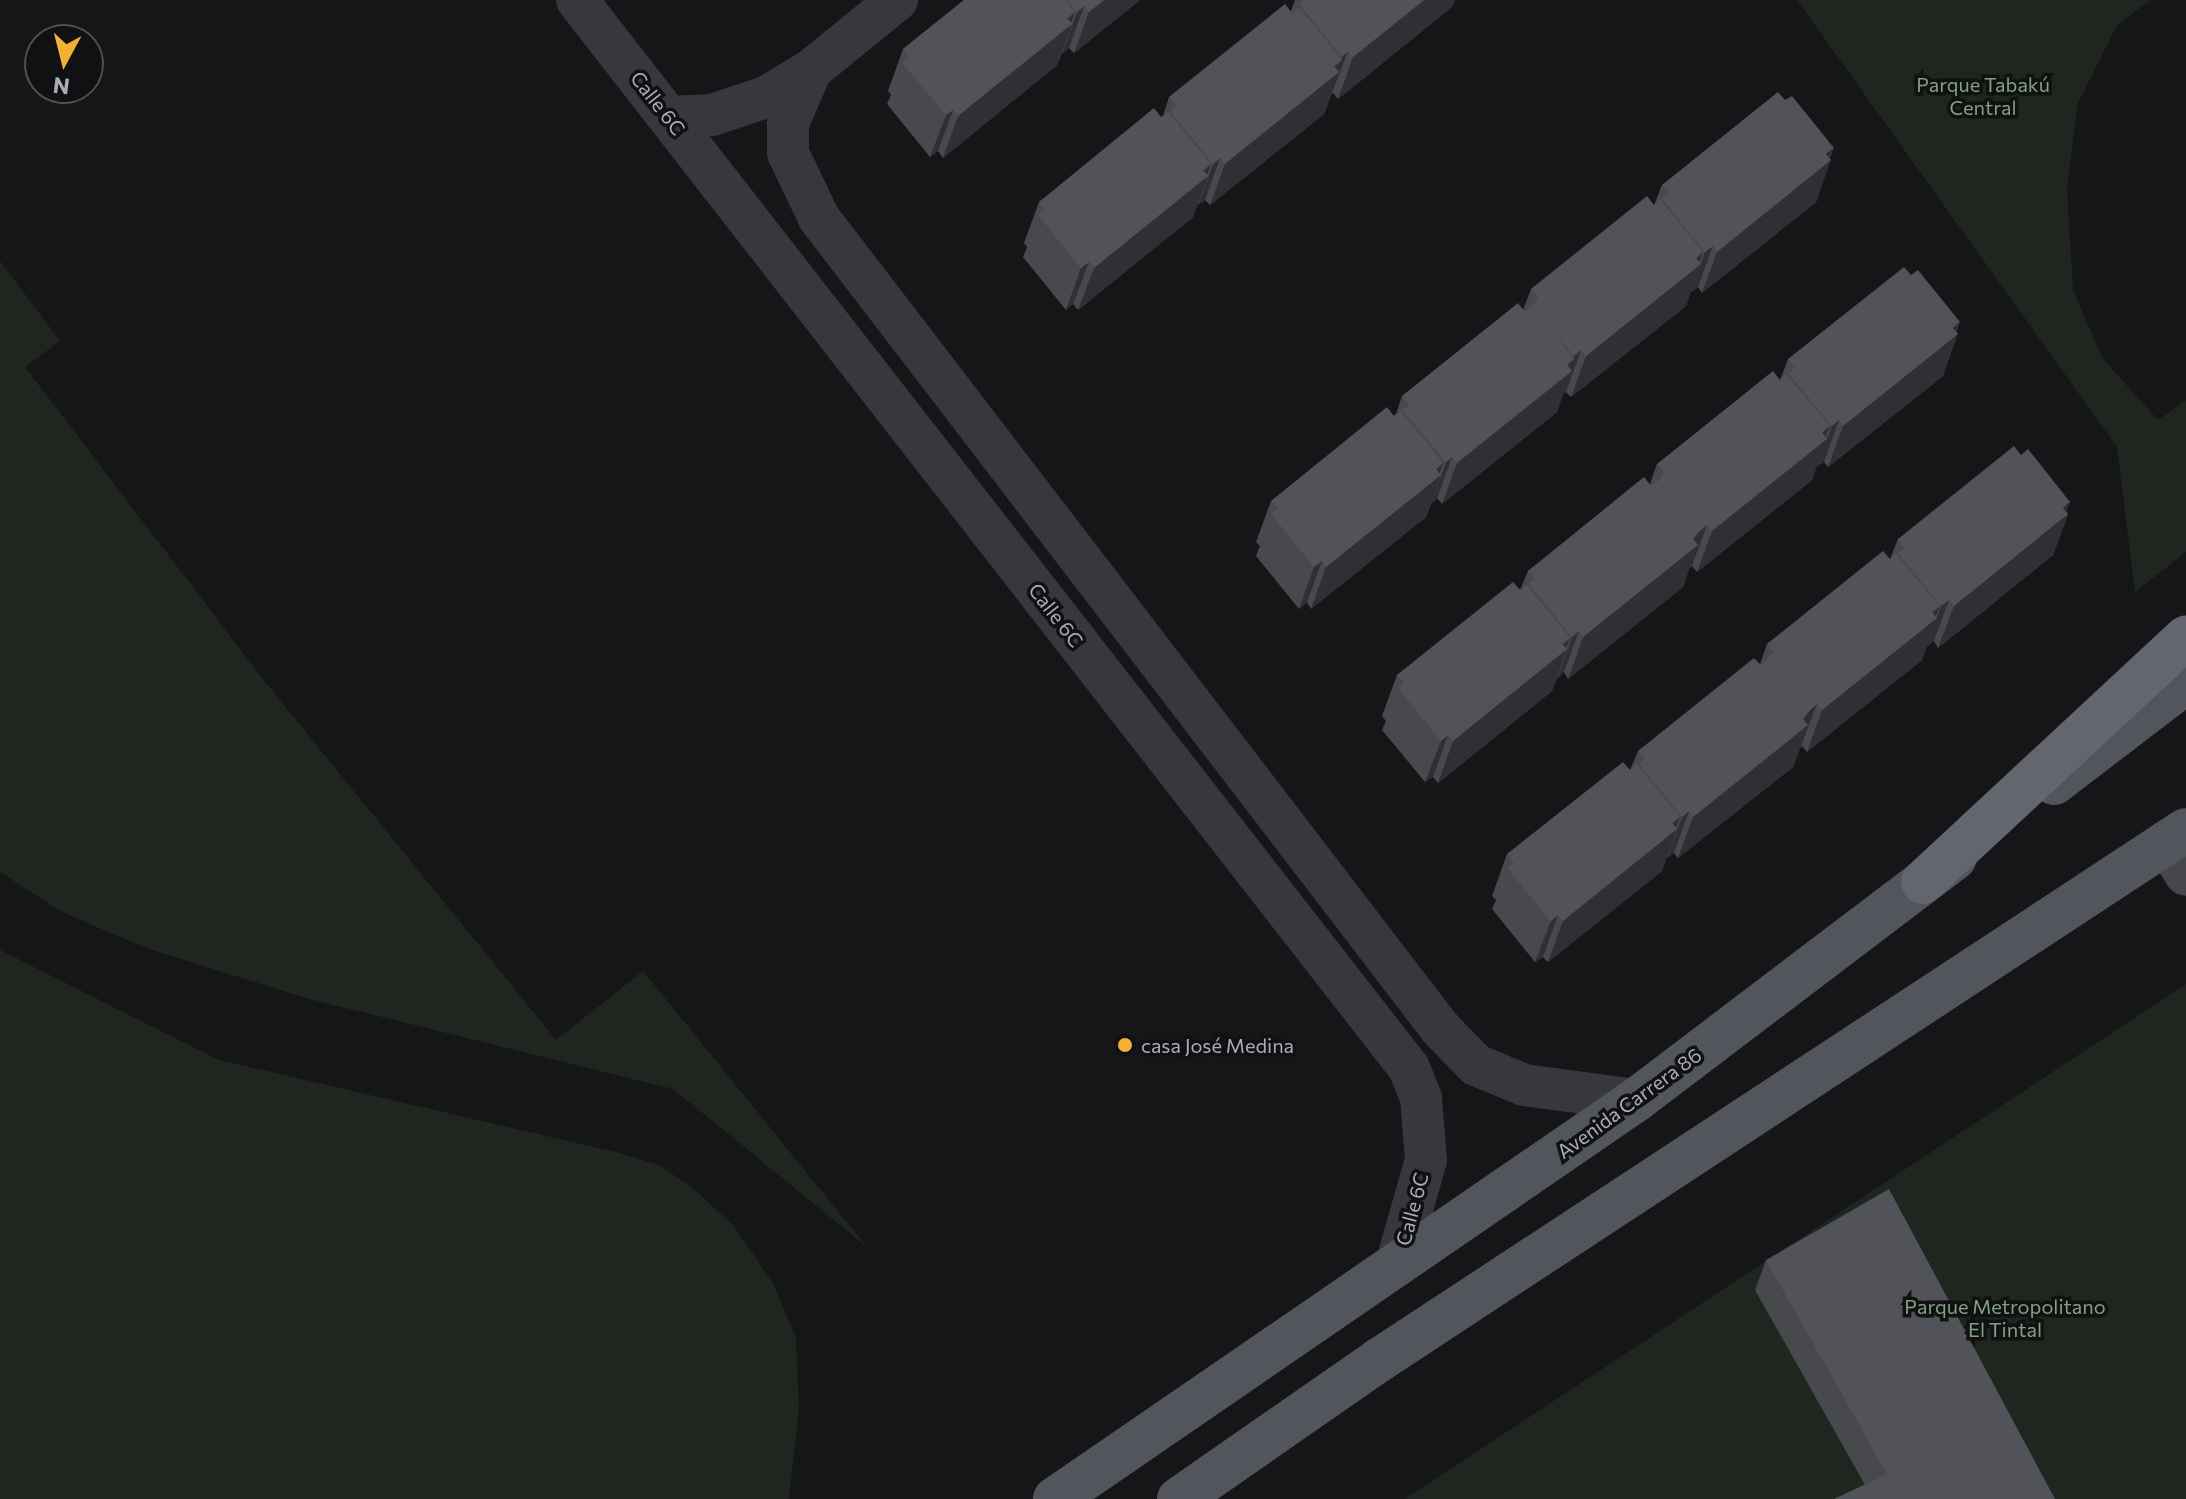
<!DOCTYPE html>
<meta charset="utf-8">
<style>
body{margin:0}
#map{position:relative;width:2186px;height:1499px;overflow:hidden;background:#161618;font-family:Commissioner,sans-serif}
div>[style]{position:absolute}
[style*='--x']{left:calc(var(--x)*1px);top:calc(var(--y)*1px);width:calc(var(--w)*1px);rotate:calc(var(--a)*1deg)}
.green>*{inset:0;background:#1e261f}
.street>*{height:42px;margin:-21px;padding:0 21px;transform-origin:21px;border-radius:21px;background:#37383d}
.secondary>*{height:44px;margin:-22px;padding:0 22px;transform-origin:22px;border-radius:22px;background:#45474d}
.primary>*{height:44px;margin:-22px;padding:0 22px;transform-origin:22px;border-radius:22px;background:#53555c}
.highway>*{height:44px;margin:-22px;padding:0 22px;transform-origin:22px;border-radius:22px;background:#63666e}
.wall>*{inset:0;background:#47494d}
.shaded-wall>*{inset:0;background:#2f3033}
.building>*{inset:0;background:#525359}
.dots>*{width:22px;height:22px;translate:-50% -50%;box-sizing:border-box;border:4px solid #111113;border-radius:50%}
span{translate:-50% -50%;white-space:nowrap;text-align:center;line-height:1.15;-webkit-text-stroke:7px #111113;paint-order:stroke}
.park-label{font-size:20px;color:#7fa381}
.street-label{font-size:20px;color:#a8adb8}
.poi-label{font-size:20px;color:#a8adb8}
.left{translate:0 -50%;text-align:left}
.north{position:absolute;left:24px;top:24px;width:80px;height:80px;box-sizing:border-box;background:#111113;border:2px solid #4d4f55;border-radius:50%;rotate:187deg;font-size:22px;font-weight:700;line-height:32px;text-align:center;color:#a8adb8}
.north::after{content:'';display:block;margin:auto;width:28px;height:36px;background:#f2b134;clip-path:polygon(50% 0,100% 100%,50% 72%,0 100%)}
</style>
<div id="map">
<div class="green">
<div style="clip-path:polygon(1797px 0,2150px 0,2117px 25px,2078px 103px,2067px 187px,2073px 290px,2103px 359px,2158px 420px,2186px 400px,2186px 552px,2135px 592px,2117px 447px)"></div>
<div style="clip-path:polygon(0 261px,60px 341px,25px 367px,266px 683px,556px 1040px,643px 971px,867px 1247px,673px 1089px,309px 999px,146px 948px,62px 912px,0 872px)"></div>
<div style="clip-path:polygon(0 950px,219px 1060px,616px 1152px,659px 1165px,694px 1189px,733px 1225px,773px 1283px,796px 1338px,799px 1409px,789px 1499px,0 1499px)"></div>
<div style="clip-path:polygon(2186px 984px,2186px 1499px,1405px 1499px)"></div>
</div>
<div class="street">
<div style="--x:577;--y:0;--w:1354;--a:52.08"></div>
<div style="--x:1409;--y:1068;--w:32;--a:68"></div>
<div style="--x:1421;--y:1098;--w:62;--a:85.4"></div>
<div style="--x:1426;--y:1160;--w:109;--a:105.9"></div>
<div style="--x:811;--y:70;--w:59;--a:113.1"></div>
<div style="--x:788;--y:124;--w:29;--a:90"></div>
<div style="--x:788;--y:153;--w:72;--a:64.5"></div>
<div style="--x:819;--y:218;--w:1021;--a:52.52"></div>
<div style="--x:1440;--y:1028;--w:52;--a:45.8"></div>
<div style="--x:1476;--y:1065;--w:52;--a:22.6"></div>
<div style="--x:1524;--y:1085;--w:113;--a:7.6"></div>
<div style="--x:669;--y:117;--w:43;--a:-2.7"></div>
<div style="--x:712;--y:115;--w:57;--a:-18.4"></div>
<div style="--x:766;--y:97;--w:52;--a:-31"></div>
<div style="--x:811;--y:70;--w:111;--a:-39.1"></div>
</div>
<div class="secondary">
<div style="--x:2167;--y:842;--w:37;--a:59"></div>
</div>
<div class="primary">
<div style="--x:2054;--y:783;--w:166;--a:-37.4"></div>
<div style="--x:1055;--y:1499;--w:705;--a:-34.48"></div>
<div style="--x:1636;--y:1100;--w:400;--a:-37.2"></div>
<div style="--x:1179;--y:1499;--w:244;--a:-34.8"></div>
<div style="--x:1379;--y:1360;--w:965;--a:-33.3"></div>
</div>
<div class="highway">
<div style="--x:1923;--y:882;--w:359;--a:-42.9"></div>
</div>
<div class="wall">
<div style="clip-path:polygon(964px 0,1140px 0,1074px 53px,1069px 48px,1062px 53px,1057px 65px,943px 158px,938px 151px,930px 157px,887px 104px,891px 95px,888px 91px,903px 49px)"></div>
<div style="clip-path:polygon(1295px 0,1455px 0,1452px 7px,1338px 99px,1333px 93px,1331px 95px,1324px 114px,1210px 205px,1205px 200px,1197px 205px,1193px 217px,1078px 310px,1073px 304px,1066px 310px,1023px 257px,1027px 247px,1024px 243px,1039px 202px,1163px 116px,1169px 97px,1291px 11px)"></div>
<div style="clip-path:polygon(1830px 159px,1816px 202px,1702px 293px,1698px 287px,1690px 293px,1686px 306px,1571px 397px,1566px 392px,1563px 394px,1557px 412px,1442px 504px,1437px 498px,1431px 504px,1426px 517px,1311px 609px,1307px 602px,1299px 609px,1256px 556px,1260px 546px,1256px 542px,1271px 501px,1396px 414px,1402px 396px,1523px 310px,1531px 289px,1654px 205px,1662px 185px)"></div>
<div style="clip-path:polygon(1956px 332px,1943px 376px,1828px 467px,1824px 462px,1816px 467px,1812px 480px,1697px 572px,1692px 566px,1689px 569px,1683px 587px,1568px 679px,1564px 672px,1557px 678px,1552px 691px,1438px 783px,1433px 777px,1425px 782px,1382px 730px,1386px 721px,1382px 716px,1397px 675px,1520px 590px,1528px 571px,1650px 484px,1657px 464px,1780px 380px,1788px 359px)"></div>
<div style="clip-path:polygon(2066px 512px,2068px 514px,2053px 555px,1938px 648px,1934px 641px,1926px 647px,1922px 660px,1807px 752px,1802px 746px,1800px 748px,1793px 767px,1678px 858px,1674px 853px,1666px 858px,1662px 871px,1548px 962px,1543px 957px,1535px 962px,1492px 909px,1496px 900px,1492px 896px,1507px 854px,1630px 770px,1638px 751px,1760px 664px,1767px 644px,1890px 559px,1898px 539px)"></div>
<div style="clip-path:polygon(1766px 1260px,2055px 1499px,1865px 1485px,1755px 1290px)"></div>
</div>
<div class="shaded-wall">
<div style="clip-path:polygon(1104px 0,1140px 0,1074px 53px,1089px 12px)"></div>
<div style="clip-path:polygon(1424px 0,1455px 0,1452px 7px,1338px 99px,1353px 57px)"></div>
<div style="clip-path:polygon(1084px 6px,1069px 48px,1062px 53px,1077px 12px)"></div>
<div style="clip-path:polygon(1075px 12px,1070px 26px,1072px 24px,1057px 65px,943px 158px,958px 116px)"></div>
<div style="clip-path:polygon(1348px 51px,1324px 114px,1210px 205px,1225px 164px,1340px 62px,1342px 57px)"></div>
<div style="clip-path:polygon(953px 110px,938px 151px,930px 157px,946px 115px)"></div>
<div style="clip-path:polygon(1834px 148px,1829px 162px,1831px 160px,1816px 202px,1702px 293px,1717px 252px)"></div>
<div style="clip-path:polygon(1220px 158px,1205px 200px,1198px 205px,1213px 164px)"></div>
<div style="clip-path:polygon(1211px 164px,1206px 178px,1208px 176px,1193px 217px,1078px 310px,1094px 268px)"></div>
<div style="clip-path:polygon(1713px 246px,1698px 287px,1690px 293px,1705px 252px)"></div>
<div style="clip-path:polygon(1703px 252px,1698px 266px,1701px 264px,1686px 306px,1571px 397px,1586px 356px)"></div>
<div style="clip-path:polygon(1089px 262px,1073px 304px,1066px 310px,1081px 268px)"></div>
<div style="clip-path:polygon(1960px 322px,1955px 337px,1958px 334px,1943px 376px,1828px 467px,1843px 426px)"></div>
<div style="clip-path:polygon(1581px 350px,1566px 392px,1563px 394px,1557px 412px,1442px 504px,1457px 463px,1572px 360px,1574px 356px)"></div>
<div style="clip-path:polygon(1839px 420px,1824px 462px,1816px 467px,1832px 426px)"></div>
<div style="clip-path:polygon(1830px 426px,1824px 441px,1827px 439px,1812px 480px,1697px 572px,1712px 531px)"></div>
<div style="clip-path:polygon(1452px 457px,1437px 498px,1431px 504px,1446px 462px)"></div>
<div style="clip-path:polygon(1443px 463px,1438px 478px,1441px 475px,1426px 517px,1311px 609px,1326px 567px)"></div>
<div style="clip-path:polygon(2070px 502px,2065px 516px,2068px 514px,2053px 555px,1938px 648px,1954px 606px)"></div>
<div style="clip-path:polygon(1707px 525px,1692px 566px,1689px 569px,1683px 587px,1568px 679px,1583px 637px)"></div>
<div style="clip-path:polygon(1322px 561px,1307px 602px,1299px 609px,1314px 567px)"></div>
<div style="clip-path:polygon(1949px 600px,1934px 641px,1926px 647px,1941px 606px)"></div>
<div style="clip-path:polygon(1940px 606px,1934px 620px,1937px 618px,1922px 660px,1807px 752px,1822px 710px)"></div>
<div style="clip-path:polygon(1579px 631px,1564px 672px,1557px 679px,1572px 637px)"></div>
<div style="clip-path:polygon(1570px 638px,1565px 651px,1567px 649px,1552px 691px,1438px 783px,1453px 741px)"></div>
<div style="clip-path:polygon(1817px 704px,1793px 767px,1678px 858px,1693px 817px,1803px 719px,1809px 711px)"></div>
<div style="clip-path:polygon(1448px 735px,1433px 777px,1425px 782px,1441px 741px)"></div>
<div style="clip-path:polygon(1689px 811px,1674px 853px,1667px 858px,1682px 817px)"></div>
<div style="clip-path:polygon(1680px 817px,1675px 831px,1677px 829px,1662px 871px,1548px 962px,1563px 921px)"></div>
<div style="clip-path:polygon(1558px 915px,1543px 957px,1535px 962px,1551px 921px)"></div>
</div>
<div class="building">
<div style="clip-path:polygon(964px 0,1065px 0,1075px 12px,1067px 18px,1072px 24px,958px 116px,953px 110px,946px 115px,902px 63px,910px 58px,903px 49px)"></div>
<div style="clip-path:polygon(1067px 0,1104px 0,1089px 12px,1084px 6px,1077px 12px)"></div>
<div style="clip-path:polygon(1304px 0,1424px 0,1353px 57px,1348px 51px,1342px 57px,1299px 4px)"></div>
<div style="clip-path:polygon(1285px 4px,1292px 13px,1299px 7px,1342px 60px,1334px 66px,1339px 72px,1225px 164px,1220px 158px,1213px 164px,1170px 111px,1176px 105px,1169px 97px)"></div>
<div style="clip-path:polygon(1778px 92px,1785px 100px,1792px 96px,1834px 148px,1826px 154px,1831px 160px,1717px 252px,1713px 246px,1705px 252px,1662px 199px,1669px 193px,1662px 185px)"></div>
<div style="clip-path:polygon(1154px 108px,1161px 117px,1168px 112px,1211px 164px,1203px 170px,1208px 176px,1094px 268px,1089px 262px,1081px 268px,1038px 215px,1045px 210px,1039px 202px)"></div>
<div style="clip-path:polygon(1647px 196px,1654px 205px,1660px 199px,1703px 252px,1696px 258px,1701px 264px,1586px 356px,1581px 350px,1574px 356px,1546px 324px,1574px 359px,1567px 365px,1572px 371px,1457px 463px,1452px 457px,1446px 462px,1402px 410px,1409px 405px,1402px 396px,1518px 303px,1525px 312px,1533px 305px,1538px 298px,1531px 289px)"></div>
<div style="clip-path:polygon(1904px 267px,1911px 275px,1918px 270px,1960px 322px,1953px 328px,1958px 334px,1843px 426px,1839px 420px,1832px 426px,1788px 373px,1795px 368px,1788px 359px)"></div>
<div style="clip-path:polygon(1773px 371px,1780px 380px,1786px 374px,1830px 426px,1822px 432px,1827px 439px,1712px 531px,1707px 525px,1699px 531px,1693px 539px,1698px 545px,1583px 637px,1579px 631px,1572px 637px,1529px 584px,1535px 579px,1528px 571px,1644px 477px,1651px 486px,1659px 480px,1664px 472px,1657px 464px)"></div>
<div style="clip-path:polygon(1387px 407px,1394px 416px,1401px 411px,1443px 463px,1436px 469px,1441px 475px,1326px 567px,1322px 561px,1314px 567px,1271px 514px,1278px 509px,1271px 501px)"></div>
<div style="clip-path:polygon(2014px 446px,2021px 455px,2028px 449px,2070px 502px,2063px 508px,2068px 514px,1954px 606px,1949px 600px,1941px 606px,1898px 553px,1905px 548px,1898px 539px)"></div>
<div style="clip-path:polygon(1883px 551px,1890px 559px,1896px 554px,1940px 606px,1932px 612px,1937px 618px,1822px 710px,1817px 704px,1809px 711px,1803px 719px,1808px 725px,1693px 817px,1689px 811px,1682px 817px,1639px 764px,1645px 758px,1638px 751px,1754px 658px,1761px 665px,1774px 652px,1767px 644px)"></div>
<div style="clip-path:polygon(1513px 582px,1520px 590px,1527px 585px,1570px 638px,1562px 644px,1567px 649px,1453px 741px,1448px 735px,1441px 741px,1398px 688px,1404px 683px,1397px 675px)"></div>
<div style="clip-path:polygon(1623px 762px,1630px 770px,1637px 764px,1680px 817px,1672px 823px,1677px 829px,1563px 921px,1558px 915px,1551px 921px,1507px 868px,1514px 863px,1507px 854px)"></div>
<div style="clip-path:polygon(1889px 1189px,2055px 1499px,1834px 1499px,1887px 1474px,1766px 1260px)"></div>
</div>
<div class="dots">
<div style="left:1125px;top:1045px;background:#f2b134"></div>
</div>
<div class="park-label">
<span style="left:1983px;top:96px">Parque Tabakú<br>Central</span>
<span style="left:2005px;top:1318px">Parque Metropolitano<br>El Tintal</span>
</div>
<div class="street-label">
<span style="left:658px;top:103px;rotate:52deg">Calle 6C</span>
<span style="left:1056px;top:615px;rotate:52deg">Calle 6C</span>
<span style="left:1629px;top:1103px;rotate:-36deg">Avenida Carrera 86</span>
<span style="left:1412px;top:1209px;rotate:-75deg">Calle 6C</span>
</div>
<div class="poi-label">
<span class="left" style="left:1141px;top:1045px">casa José Medina</span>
</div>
<div class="north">N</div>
</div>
